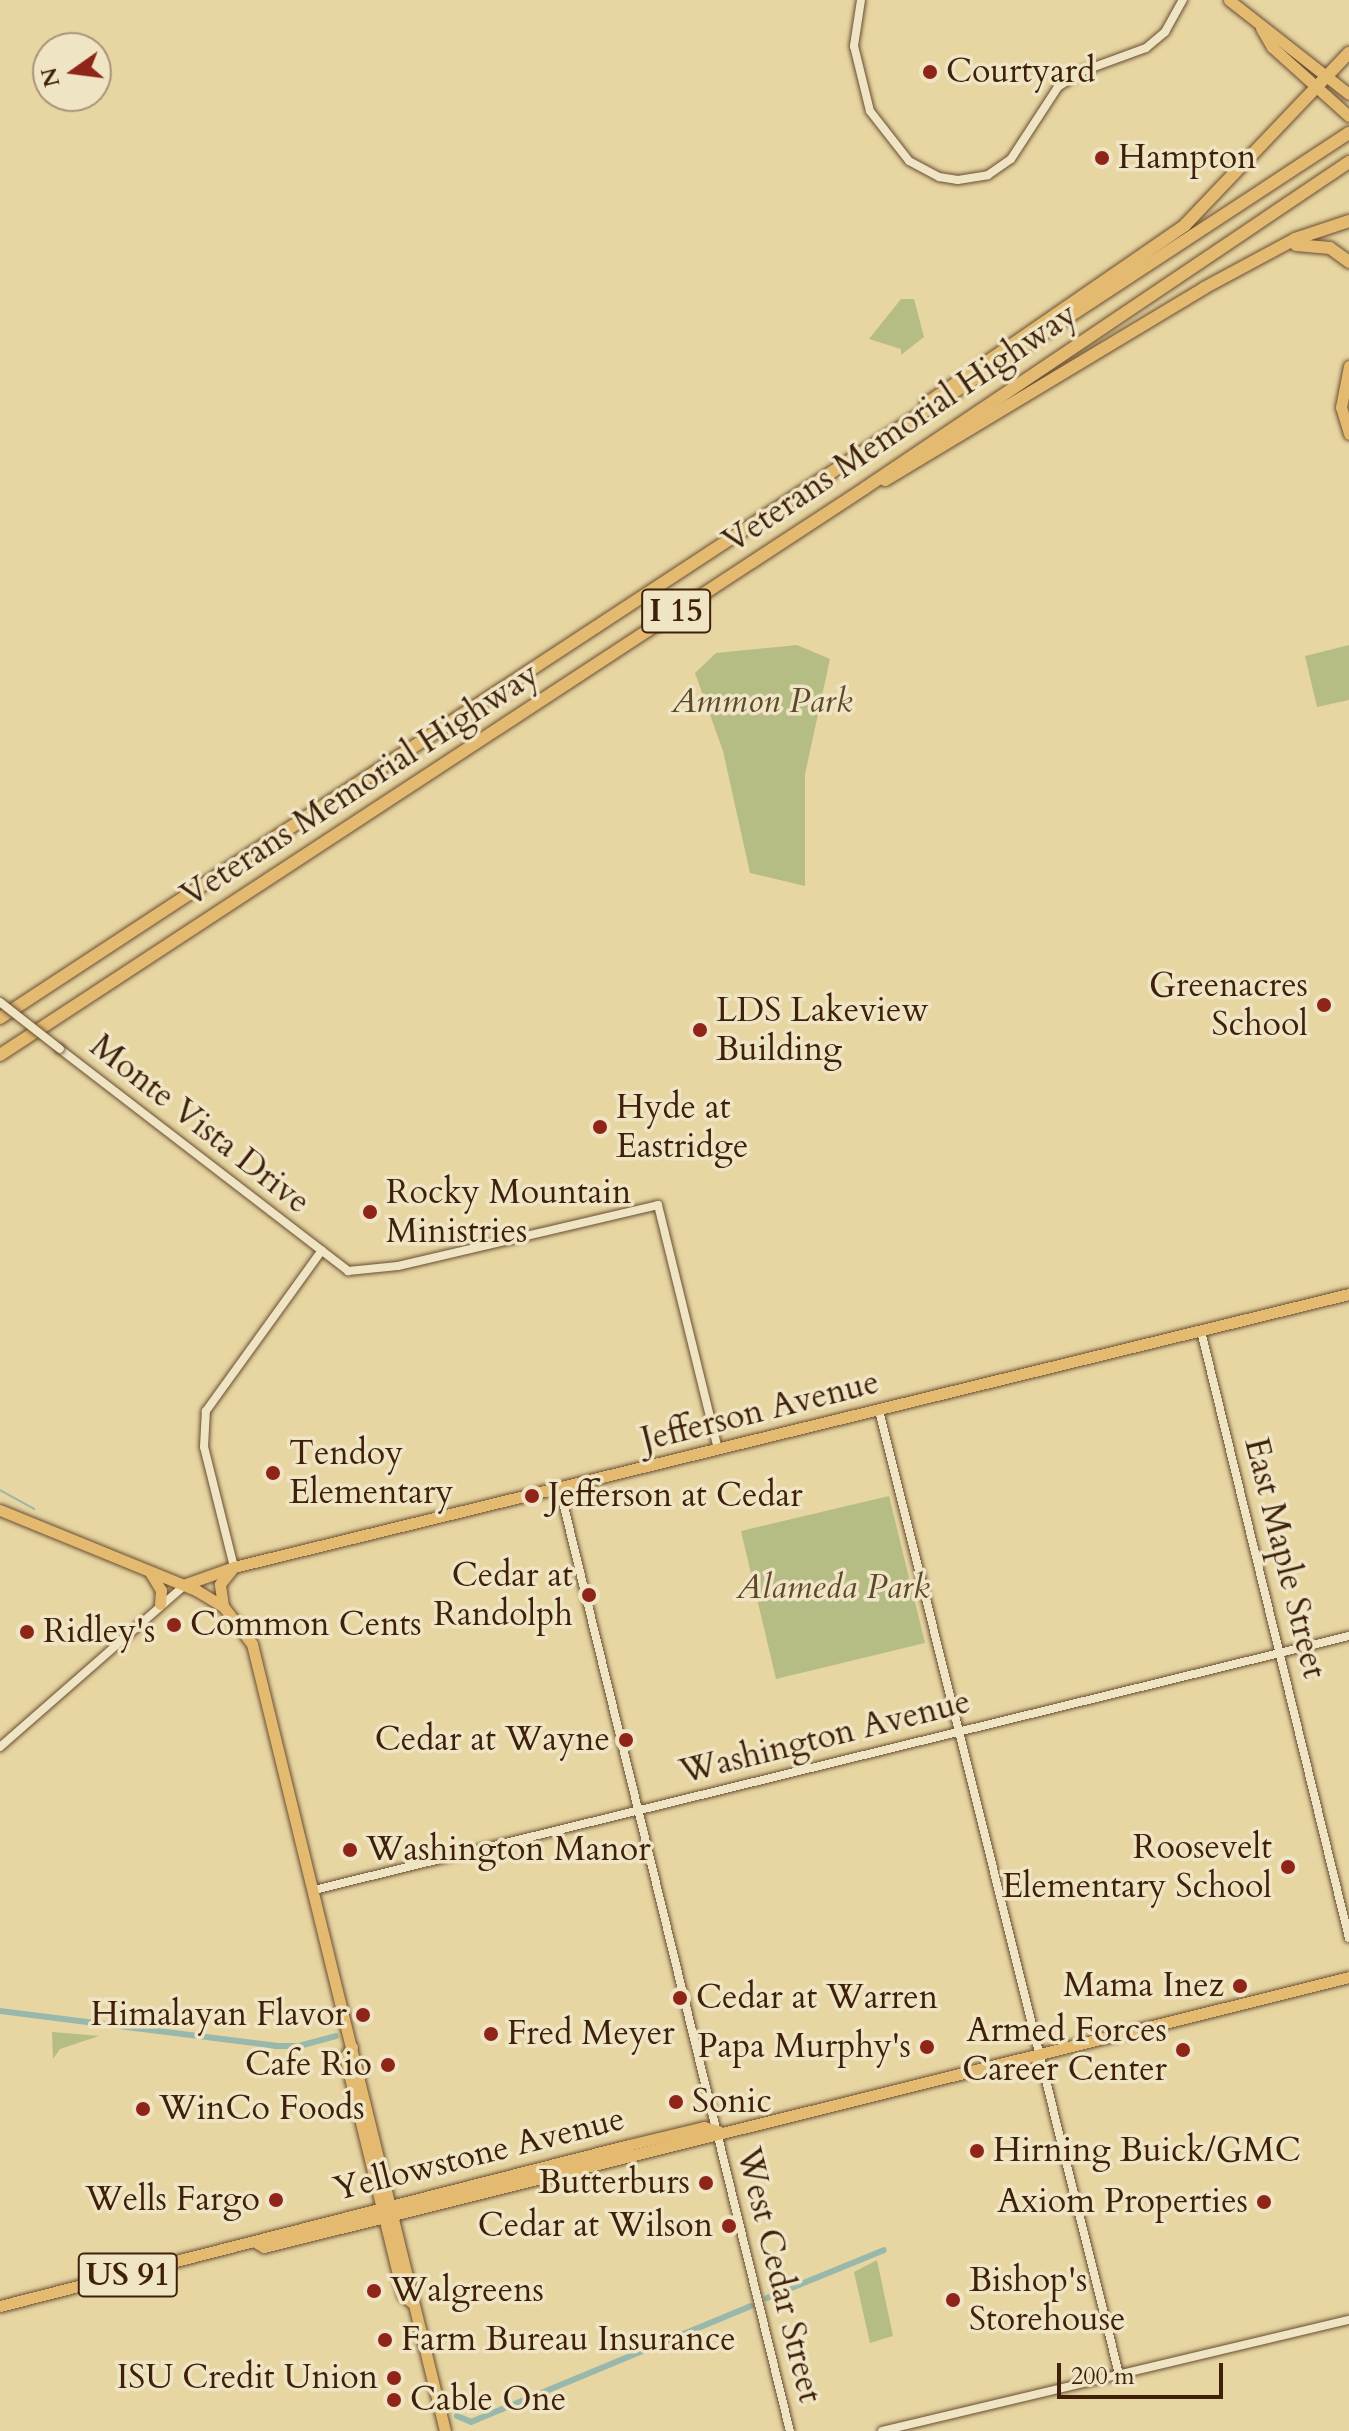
<!DOCTYPE html>
<style>
body{margin:0}
#map{position:relative;width:1349px;height:2431px;overflow:hidden;background:#e7d5a2;font-family:Cardo,serif}
div>[style]{position:absolute}
[style*='--x']{left:calc(var(--x)*1px);top:calc(var(--y)*1px);width:calc(var(--w)*1px);rotate:calc(var(--a)*1deg)}
.green>*{inset:0;background:#b5bd85}
.stream>*{height:2px;margin:-1px;padding:0 1px;transform-origin:1px;border-radius:1px;background:#97b8aa}
.canal>*{height:6px;margin:-3px;padding:0 3px;transform-origin:3px;border-radius:3px;background:#97b8aa}
.roads{filter:drop-shadow(0 0 2px #694e31) drop-shadow(0 0 2px #694e31)}
.minor>*{height:8px;margin:-4px;padding:0 4px;transform-origin:4px;border-radius:4px;background:#efe4c3}
.major>*{height:11px;margin:-5.5px;padding:0 5.5px;transform-origin:5.5px;border-radius:5.5px;background:#e4ba71}
.highway>*{height:12px;margin:-6px;padding:0 6px;transform-origin:6px;border-radius:6px;background:#e4ba71}
.bridges{filter:drop-shadow(0 0 2px #694e31) drop-shadow(0 0 2px #694e31)}
.minor-bridge>*{height:8px;margin:-4px;padding:0 4px;transform-origin:4px;border-radius:4px;background:#efe4c3}
.dots>*{width:22px;height:22px;translate:-50% -50%;box-sizing:border-box;border:4px solid #efe4c3;border-radius:50%}
span{translate:-50% -50%;white-space:nowrap;text-align:center;line-height:1.15;-webkit-text-stroke:7px #efe4c3;paint-order:stroke}
.shield-label span{padding:2px 6px;background:#efe4c3;border:2px solid;border-radius:6px;-webkit-text-stroke-width:0}
.shield-label{font-size:32px;color:#3f210b;font-weight:700}
.poi-label{font-size:34px;color:#3f210b}
.left{translate:0 -50%;text-align:left}
.right{translate:-100% -50%;text-align:right}
.street-label{font-size:34px;color:#3f210b}
.park-label{font-size:34px;color:#5c482a;font-style:italic}
.north{position:absolute;left:32px;top:32px;width:80px;height:80px;box-sizing:border-box;background:#efe4c3;border:2px solid #a99679;border-radius:50%;rotate:256deg;font-size:22px;font-weight:700;line-height:32px;text-align:center;color:#3f210b}
.north::after{content:'';display:block;margin:auto;width:28px;height:36px;background:#8f2418;clip-path:polygon(50% 0,100% 100%,50% 72%,0 100%)}
.scale{position:absolute;left:1057px;top:2363px;width:166px;height:36px;box-sizing:border-box;border:4px solid #3f210b;border-top:0;padding-left:10px;font-size:24px;line-height:28px;white-space:nowrap;color:#3f210b;-webkit-text-stroke:6px #efe4c3;paint-order:stroke}
</style>
<div id="map">
<div class="green">
<div style="clip-path:polygon(901px 299px,914px 299px,924px 337px,901px 355px,901px 349px,869px 339px)"></div>
<div style="clip-path:polygon(797px 645px,830px 659px,805px 774px,805px 886px,750px 873px,723px 751px,695px 673px,716px 653px)"></div>
<div style="clip-path:polygon(1349px 645px,1349px 700px,1317px 707px,1305px 656px)"></div>
<div style="clip-path:polygon(889px 1496px,925px 1643px,776px 1679px,741px 1531px)"></div>
<div style="clip-path:polygon(52px 2032px,76px 2034px,99px 2036px,60px 2049px,53px 2059px)"></div>
<div style="clip-path:polygon(877px 2260px,893px 2336px,870px 2343px,854px 2272px)"></div>
</div>
<div class="stream">
<div style="--x:0;--y:1490;--w:39;--a:29"></div>
</div>
<div class="canal">
<div style="--x:0;--y:2011;--w:278;--a:7.2"></div>
<div style="--x:276;--y:2046;--w:23;--a:0"></div>
<div style="--x:299;--y:2046;--w:38;--a:-15"></div>
<div style="--x:767;--y:2298;--w:126;--a:-22.3"></div>
<div style="--x:457;--y:2416;--w:15;--a:23"></div>
<div style="--x:471;--y:2422;--w:303;--a:-22.5"></div>
</div>
<div class="roads">
<div class="minor">
<div style="--x:861;--y:0;--w:47;--a:98.7"></div>
<div style="--x:854;--y:46;--w:67;--a:76.2"></div>
<div style="--x:870;--y:111;--w:63;--a:52"></div>
<div style="--x:909;--y:161;--w:34;--a:28"></div>
<div style="--x:939;--y:177;--w:19;--a:9"></div>
<div style="--x:958;--y:180;--w:30;--a:-9"></div>
<div style="--x:988;--y:175;--w:28;--a:-35"></div>
<div style="--x:1011;--y:159;--w:86;--a:-56.9"></div>
<div style="--x:1058;--y:87;--w:30;--a:-33"></div>
<div style="--x:1083;--y:71;--w:67;--a:-20.1"></div>
<div style="--x:1146;--y:48;--w:25;--a:-40"></div>
<div style="--x:1165;--y:32;--w:37;--a:-61"></div>
<div style="--x:60;--y:1049;--w:364;--a:37.6"></div>
<div style="--x:348;--y:1271;--w:50;--a:-5.7"></div>
<div style="--x:398;--y:1266;--w:267;--a:-13.2"></div>
<div style="--x:658;--y:1205;--w:252;--a:76.2"></div>
<div style="--x:1201;--y:1331;--w:625;--a:76.3"></div>
<div style="--x:879;--y:1410;--w:993;--a:76.02"></div>
<div style="--x:560;--y:1490;--w:969;--a:76.27"></div>
<div style="--x:234;--y:1567;--w:124;--a:-104"></div>
<div style="--x:204;--y:1447;--w:36;--a:-87"></div>
<div style="--x:206;--y:1411;--w:198;--a:-54.2"></div>
<div style="--x:0;--y:1747;--w:247;--a:-41.2"></div>
<div style="--x:314;--y:1890;--w:1066;--a:-13.79"></div>
<div style="--x:882;--y:2431;--w:480;--a:-13.4"></div>
</div>
<div class="major">
<div style="--x:1229;--y:0;--w:152;--a:38.1"></div>
<div style="--x:1261;--y:28;--w:22;--a:60"></div>
<div style="--x:1272;--y:47;--w:103;--a:41.9"></div>
<div style="--x:1349;--y:366;--w:42;--a:101"></div>
<div style="--x:1341;--y:407;--w:28;--a:73"></div>
<div style="--x:0;--y:1510;--w:212;--a:22.2"></div>
<div style="--x:196;--y:1590;--w:31;--a:31"></div>
<div style="--x:223;--y:1606;--w:48;--a:52.7"></div>
<div style="--x:252;--y:1644;--w:810;--a:76.22"></div>
<div style="--x:150;--y:1572;--w:21;--a:59"></div>
<div style="--x:161;--y:1590;--w:14;--a:94"></div>
<div style="--x:186;--y:1584;--w:51;--a:-19.5"></div>
<div style="--x:234;--y:1567;--w:1148;--a:-13.76"></div>
<div style="--x:223;--y:1606;--w:22;--a:-98"></div>
<div style="--x:220;--y:1584;--w:21;--a:-51"></div>
<div style="--x:352;--y:2047;--w:12;--a:125"></div>
<div style="--x:345;--y:2057;--w:245;--a:76.3"></div>
<div style="--x:403;--y:2295;--w:11;--a:41"></div>
<div style="--x:257;--y:2243;--w:8;--a:30"></div>
<div style="--x:264;--y:2247;--w:1118;--a:-13.97"></div>
<div style="--x:0;--y:2306;--w:649;--a:-14.36"></div>
<div style="--x:629;--y:2145;--w:77;--a:-13.5"></div>
<div style="--x:704;--y:2127;--w:15;--a:16"></div>
</div>
<div class="highway">
<div style="--x:1296;--y:245;--w:34;--a:5"></div>
<div style="--x:1330;--y:248;--w:24;--a:36"></div>
<div style="--x:926;--y:404;--w:315;--a:-34.6"></div>
<div style="--x:1185;--y:225;--w:238;--a:-46.4"></div>
<div style="--x:885;--y:480;--w:372;--a:-31"></div>
<div style="--x:1204;--y:288;--w:103;--a:-28.3"></div>
<div style="--x:1295;--y:239;--w:57;--a:-18.4"></div>
<div style="--x:0;--y:1018;--w:1613;--a:-33.27"></div>
<div style="--x:0;--y:1055;--w:1034;--a:-33.24"></div>
<div style="--x:865;--y:488;--w:584;--a:-33.96"></div>
</div>
</div>
<div class="bridges">
<div class="minor-bridge">
<div style="--x:0;--y:1002;--w:76;--a:38.1"></div>
</div>
</div>
<div class="dots">
<div style="left:930px;top:72px;background:#8f2418"></div>
<div style="left:1102px;top:158px;background:#8f2418"></div>
<div style="left:1324px;top:1005px;background:#8f2418"></div>
<div style="left:700px;top:1030px;background:#8f2418"></div>
<div style="left:600px;top:1127px;background:#8f2418"></div>
<div style="left:370px;top:1212px;background:#8f2418"></div>
<div style="left:273px;top:1473px;background:#8f2418"></div>
<div style="left:532px;top:1496px;background:#8f2418"></div>
<div style="left:589px;top:1595px;background:#8f2418"></div>
<div style="left:174px;top:1625px;background:#8f2418"></div>
<div style="left:27px;top:1632px;background:#8f2418"></div>
<div style="left:626px;top:1740px;background:#8f2418"></div>
<div style="left:350px;top:1850px;background:#8f2418"></div>
<div style="left:1288px;top:1867px;background:#8f2418"></div>
<div style="left:1240px;top:1986px;background:#8f2418"></div>
<div style="left:680px;top:1998px;background:#8f2418"></div>
<div style="left:363px;top:2015px;background:#8f2418"></div>
<div style="left:491px;top:2034px;background:#8f2418"></div>
<div style="left:927px;top:2047px;background:#8f2418"></div>
<div style="left:1183px;top:2050px;background:#8f2418"></div>
<div style="left:388px;top:2065px;background:#8f2418"></div>
<div style="left:676px;top:2102px;background:#8f2418"></div>
<div style="left:143px;top:2109px;background:#8f2418"></div>
<div style="left:977px;top:2151px;background:#8f2418"></div>
<div style="left:706px;top:2183px;background:#8f2418"></div>
<div style="left:276px;top:2200px;background:#8f2418"></div>
<div style="left:1264px;top:2202px;background:#8f2418"></div>
<div style="left:729px;top:2226px;background:#8f2418"></div>
<div style="left:374px;top:2291px;background:#8f2418"></div>
<div style="left:953px;top:2300px;background:#8f2418"></div>
<div style="left:385px;top:2340px;background:#8f2418"></div>
<div style="left:394px;top:2378px;background:#8f2418"></div>
<div style="left:394px;top:2400px;background:#8f2418"></div>
</div>
<div class="shield-label">
<span style="left:676px;top:611px">I 15</span>
<span style="left:128px;top:2275px">US 91</span>
</div>
<div class="poi-label">
<span class="left" style="left:946px;top:72px">Courtyard</span>
<span class="left" style="left:1118px;top:158px">Hampton</span>
<span class="right" style="left:1308px;top:1005px">Greenacres<br>School</span>
<span class="left" style="left:716px;top:1030px">LDS Lakeview<br>Building</span>
<span class="left" style="left:616px;top:1127px">Hyde at<br>Eastridge</span>
<span class="left" style="left:386px;top:1212px">Rocky Mountain<br>Ministries</span>
<span class="left" style="left:289px;top:1473px">Tendoy<br>Elementary</span>
<span class="left" style="left:548px;top:1496px">Jefferson at Cedar</span>
<span class="right" style="left:573px;top:1595px">Cedar at<br>Randolph</span>
<span class="left" style="left:190px;top:1625px">Common Cents</span>
<span class="left" style="left:43px;top:1632px">Ridley's</span>
<span class="right" style="left:610px;top:1740px">Cedar at Wayne</span>
<span class="right" style="left:1272px;top:1867px">Roosevelt<br>Elementary School</span>
<span class="left" style="left:366px;top:1850px">Washington Manor</span>
<span class="right" style="left:1224px;top:1986px">Mama Inez</span>
<span class="left" style="left:696px;top:1998px">Cedar at Warren</span>
<span class="right" style="left:347px;top:2015px">Himalayan Flavor</span>
<span class="right" style="left:1167px;top:2050px">Armed Forces<br>Career Center</span>
<span class="left" style="left:507px;top:2034px">Fred Meyer</span>
<span class="right" style="left:911px;top:2047px">Papa Murphy's</span>
<span class="right" style="left:372px;top:2065px">Cafe Rio</span>
<span class="left" style="left:692px;top:2102px">Sonic</span>
<span class="left" style="left:159px;top:2109px">WinCo Foods</span>
<span class="left" style="left:993px;top:2151px">Hirning Buick/GMC</span>
<span class="right" style="left:690px;top:2183px">Butterburs</span>
<span class="right" style="left:260px;top:2200px">Wells Fargo</span>
<span class="right" style="left:1248px;top:2202px">Axiom Properties</span>
<span class="right" style="left:713px;top:2226px">Cedar at Wilson</span>
<span class="left" style="left:969px;top:2300px">Bishop's<br>Storehouse</span>
<span class="left" style="left:390px;top:2291px">Walgreens</span>
<span class="left" style="left:401px;top:2340px">Farm Bureau Insurance</span>
<span class="right" style="left:378px;top:2378px">ISU Credit Union</span>
<span class="left" style="left:410px;top:2400px">Cable One</span>
</div>
<div class="street-label">
<span style="left:900px;top:428px;rotate:-34deg">Veterans Memorial Highway</span>
<span style="left:360px;top:785px;rotate:-33deg">Veterans Memorial Highway</span>
<span style="left:200px;top:1124px;rotate:38deg">Monte Vista Drive</span>
<span style="left:760px;top:1411px;rotate:-14deg">Jefferson Avenue</span>
<span style="left:1285px;top:1558px;rotate:76deg">East Maple Street</span>
<span style="left:825px;top:1737px;rotate:-14deg">Washington Avenue</span>
<span style="left:479px;top:2154px;rotate:-14deg">Yellowstone Avenue</span>
<span style="left:779px;top:2275px;rotate:76deg">West Cedar Street</span>
</div>
<div class="park-label">
<span style="left:762px;top:702px">Ammon Park</span>
<span style="left:833px;top:1588px">Alameda Park</span>
</div>
<div class="north">N</div>
<div class="scale">200 m</div>
</div>
